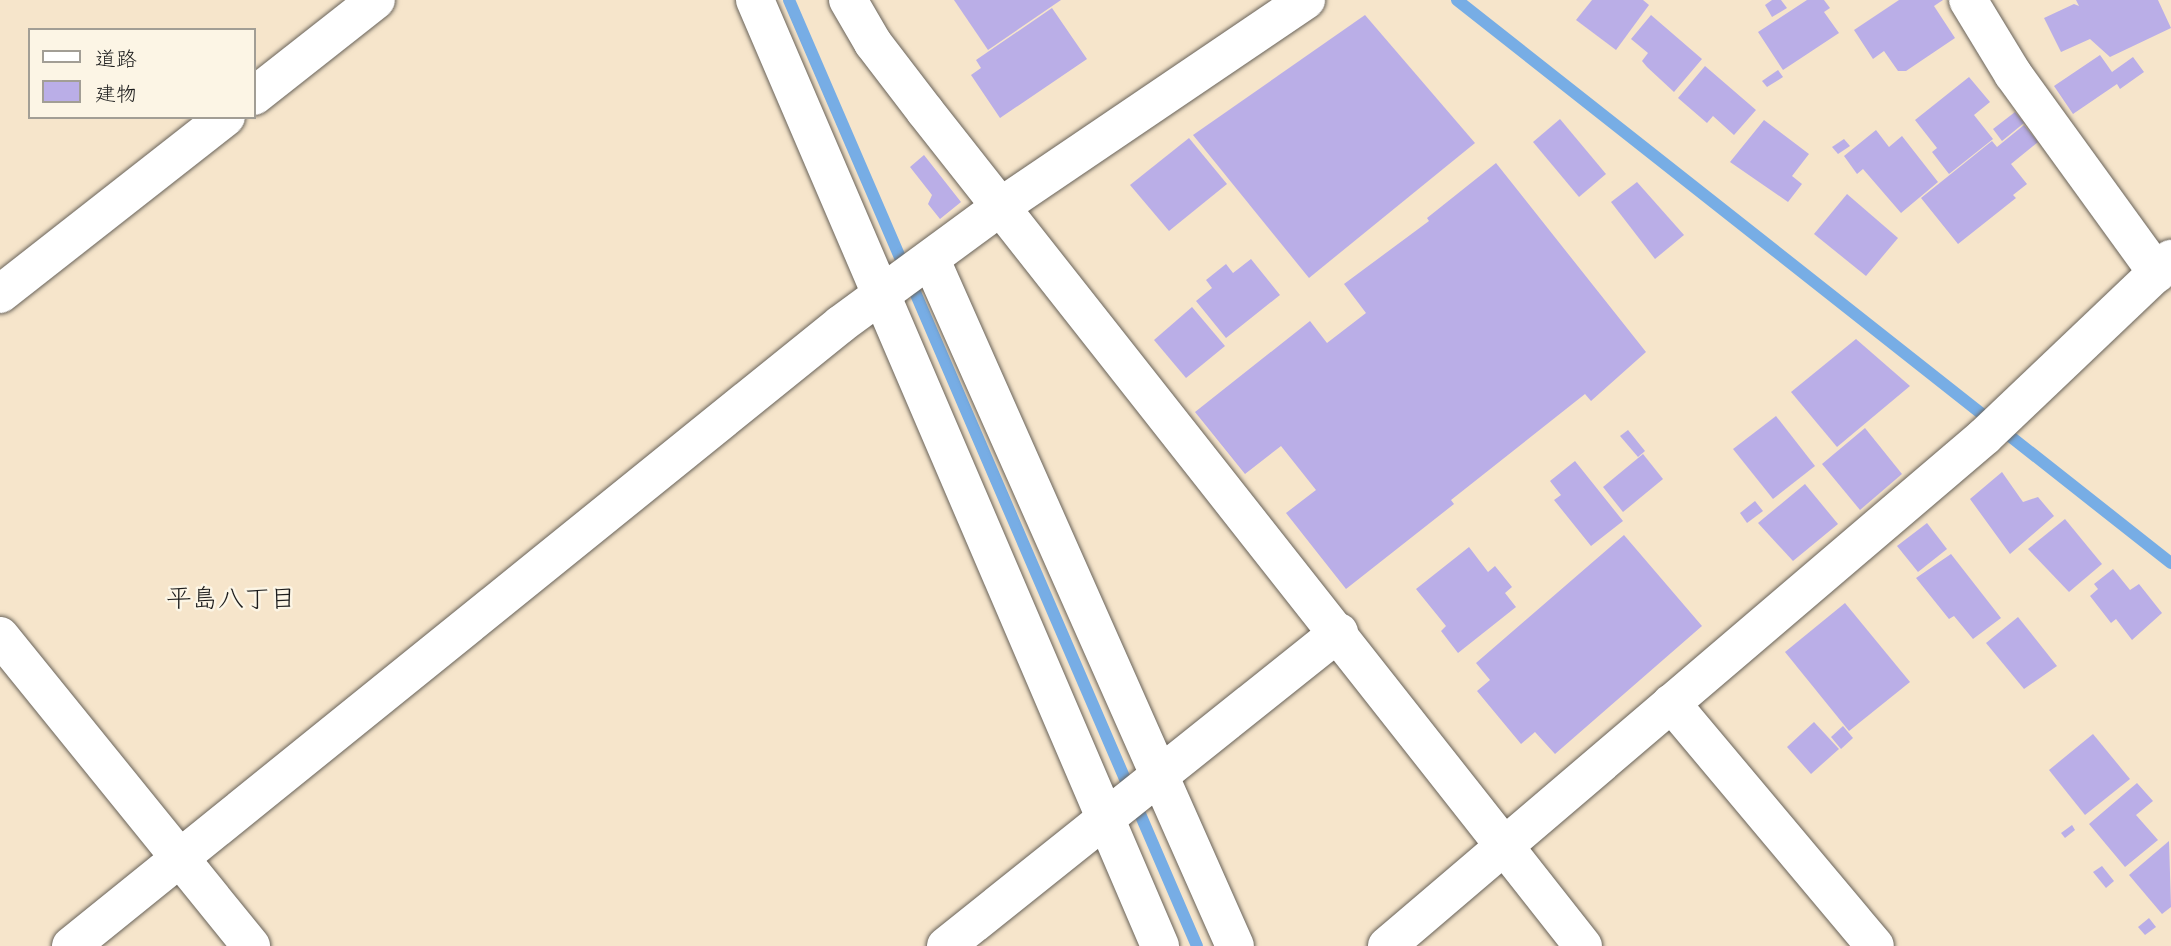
<!DOCTYPE html>
<meta charset="utf-8">
<style>
body{margin:0}
#map{position:relative;width:2171px;height:946px;overflow:hidden;background:#f6e5cb;font-family:"Comic Neue","Klee One",sans-serif}
div>[style]{position:absolute}
[style*='--x']{left:calc(var(--x)*1px);top:calc(var(--y)*1px);width:calc(var(--w)*1px);rotate:calc(var(--a)*1deg)}
.stream>*{height:12px;margin:-6px;padding:0 6px;transform-origin:6px;border-radius:6px;background:#77ade5}
.building>*{inset:0;background:#baaee7}
.roads{filter:drop-shadow(0 0 2px #686259) drop-shadow(0 0 2px #686259)}
.minor>*{height:38px;margin:-19px;padding:0 19px;transform-origin:19px;border-radius:19px;background:#fff}
span{translate:-50% -50%;white-space:nowrap;text-align:center;line-height:1.15;-webkit-text-stroke:5px #fcf5e5;paint-order:stroke}
.neighbourhood-label{font-size:26px;color:#1c1c1c}
.legend{position:absolute;left:28px;top:28px;width:228px;height:91px;box-sizing:border-box;background:#fcf5e5;border:2px solid #a29e95;margin:0;padding:9px 12px;list-style:none;font-size:21px;color:#1c1c1c}
.legend li{display:flex;align-items:center;gap:14px;height:35px}
.legend b{width:35px;border:2px solid #a29e95}
</style>
<div id="map">
<div class="stream">
<div style="--x:789;--y:0;--w:1030;--a:66.67"></div>
<div style="--x:1457;--y:0;--w:909;--a:38.26"></div>
</div>
<div class="building">
<div style="clip-path:polygon(954px 0,1061px 0,988px 50px)"></div>
<div style="clip-path:polygon(1592px 0,1643px 0,1649px 5px,1616px 50px,1576px 20px)"></div>
<div style="clip-path:polygon(1772px 0,1781px 0,1787px 8px,1772px 17px,1765px 5px)"></div>
<div style="clip-path:polygon(1807px 0,1824px 0,1830px 8px,1824px 12px,1839px 33px,1783px 70px,1758px 32px)"></div>
<div style="clip-path:polygon(1899px 0,1943px 0,1934px 6px,1955px 38px,1906px 71px,1898px 71px,1884px 51px,1873px 59px,1854px 30px)"></div>
<div style="clip-path:polygon(2076px 0,2158px 0,2171px 28px,2110px 57px,2090px 39px,2061px 52px,2044px 18px,2074px 4px,2079px 6px)"></div>
<div style="clip-path:polygon(1052px 8px,1087px 59px,1000px 118px,971px 75px,981px 68px,976px 60px)"></div>
<div style="clip-path:polygon(1365px 15px,1475px 143px,1309px 278px,1193px 135px)"></div>
<div style="clip-path:polygon(1651px 15px,1702px 59px,1674px 92px,1647px 67px,1642px 61px,1648px 53px,1631px 39px)"></div>
<div style="clip-path:polygon(2100px 55px,2112px 72px,2133px 57px,2144px 72px,2120px 89px,2117px 84px,2073px 114px,2054px 86px)"></div>
<div style="clip-path:polygon(1705px 66px,1756px 110px,1734px 135px,1713px 116px,1707px 123px,1678px 98px)"></div>
<div style="clip-path:polygon(1778px 70px,1783px 77px,1767px 87px,1762px 81px)"></div>
<div style="clip-path:polygon(1969px 77px,1990px 102px,1974px 115px,1993px 139px,1949px 174px,1932px 152px,1937px 148px,1915px 120px)"></div>
<div style="clip-path:polygon(2015px 112px,2024px 123px,2002px 141px,1993px 129px)"></div>
<div style="clip-path:polygon(1560px 119px,1606px 174px,1579px 197px,1533px 142px)"></div>
<div style="clip-path:polygon(1764px 120px,1809px 154px,1792px 176px,1802px 184px,1788px 202px,1730px 162px)"></div>
<div style="clip-path:polygon(2024px 125px,2038px 142px,2011px 164px,2027px 184px,2013px 195px,2016px 198px,1958px 244px,1921px 198px,1992px 141px,1997px 147px)"></div>
<div style="clip-path:polygon(1876px 130px,1889px 147px,1902px 136px,1938px 182px,1901px 213px,1863px 169px,1857px 174px,1844px 156px)"></div>
<div style="clip-path:polygon(1189px 138px,1227px 184px,1169px 231px,1130px 185px)"></div>
<div style="clip-path:polygon(1844px 139px,1850px 146px,1838px 154px,1832px 147px)"></div>
<div style="clip-path:polygon(924px 155px,961px 202px,940px 219px,928px 204px,932px 195px,910px 167px)"></div>
<div style="clip-path:polygon(1496px 163px,1646px 352px,1591px 401px,1585px 394px,1451px 500px,1454px 504px,1346px 589px,1286px 513px,1316px 490px,1281px 446px,1245px 474px,1195px 412px,1310px 321px,1327px 343px,1366px 313px,1344px 284px,1429px 221px,1427px 218px)"></div>
<div style="clip-path:polygon(1637px 182px,1684px 235px,1655px 259px,1611px 202px)"></div>
<div style="clip-path:polygon(1847px 194px,1898px 238px,1866px 276px,1814px 234px)"></div>
<div style="clip-path:polygon(1251px 259px,1280px 295px,1226px 338px,1196px 301px,1212px 288px,1206px 280px,1226px 264px,1233px 273px)"></div>
<div style="clip-path:polygon(1192px 307px,1225px 346px,1186px 378px,1154px 340px)"></div>
<div style="clip-path:polygon(1856px 339px,1910px 386px,1837px 447px,1791px 392px)"></div>
<div style="clip-path:polygon(1776px 416px,1815px 466px,1773px 499px,1733px 449px)"></div>
<div style="clip-path:polygon(1865px 428px,1902px 474px,1860px 510px,1822px 464px)"></div>
<div style="clip-path:polygon(1628px 430px,1645px 451px,1638px 457px,1620px 436px)"></div>
<div style="clip-path:polygon(1643px 454px,1663px 479px,1623px 512px,1603px 487px)"></div>
<div style="clip-path:polygon(1575px 461px,1623px 521px,1591px 546px,1554px 500px,1561px 495px,1550px 481px)"></div>
<div style="clip-path:polygon(2002px 472px,2023px 502px,2038px 497px,2054px 516px,2010px 554px,1970px 499px)"></div>
<div style="clip-path:polygon(1805px 484px,1838px 524px,1793px 561px,1758px 523px)"></div>
<div style="clip-path:polygon(1755px 501px,1763px 511px,1747px 523px,1740px 513px)"></div>
<div style="clip-path:polygon(2065px 519px,2102px 564px,2069px 592px,2028px 549px)"></div>
<div style="clip-path:polygon(1927px 523px,1947px 549px,1918px 572px,1897px 546px)"></div>
<div style="clip-path:polygon(1624px 535px,1702px 626px,1555px 754px,1535px 732px,1521px 744px,1477px 691px,1490px 680px,1476px 663px)"></div>
<div style="clip-path:polygon(1469px 547px,1488px 572px,1495px 566px,1512px 587px,1505px 593px,1516px 607px,1458px 653px,1441px 631px,1446px 626px,1416px 589px)"></div>
<div style="clip-path:polygon(1951px 554px,2001px 618px,1973px 639px,1954px 616px,1949px 619px,1916px 578px)"></div>
<div style="clip-path:polygon(2113px 569px,2130px 590px,2139px 584px,2162px 613px,2132px 640px,2116px 619px,2111px 623px,2090px 596px,2098px 589px,2094px 584px)"></div>
<div style="clip-path:polygon(1845px 603px,1910px 682px,1849px 731px,1785px 652px)"></div>
<div style="clip-path:polygon(2018px 617px,2057px 666px,2024px 689px,1986px 643px)"></div>
<div style="clip-path:polygon(1814px 722px,1839px 749px,1811px 774px,1787px 747px)"></div>
<div style="clip-path:polygon(1843px 726px,1853px 738px,1841px 749px,1831px 737px)"></div>
<div style="clip-path:polygon(2093px 734px,2130px 779px,2085px 815px,2049px 770px)"></div>
<div style="clip-path:polygon(2137px 783px,2153px 801px,2136px 815px,2158px 840px,2125px 867px,2089px 824px)"></div>
<div style="clip-path:polygon(2072px 825px,2075px 830px,2065px 838px,2061px 833px)"></div>
<div style="clip-path:polygon(2169px 841px,2171px 907px,2162px 914px,2129px 875px)"></div>
<div style="clip-path:polygon(2102px 866px,2114px 881px,2106px 888px,2093px 872px)"></div>
<div style="clip-path:polygon(2149px 918px,2156px 927px,2145px 935px,2138px 927px)"></div>
</div>
<div class="roads">
<div class="minor">
<div style="--x:755;--y:0;--w:1029;--a:66.82"></div>
<div style="--x:848;--y:0;--w:50;--a:59.8"></div>
<div style="--x:873;--y:43;--w:86;--a:52.6"></div>
<div style="--x:925;--y:111;--w:1063;--a:51.76"></div>
<div style="--x:1968;--y:0;--w:87;--a:58.7"></div>
<div style="--x:2013;--y:74;--w:246;--a:54.1"></div>
<div style="--x:254;--y:96;--w:155;--a:-38.2"></div>
<div style="--x:931;--y:260;--w:750;--a:66.1"></div>
<div style="--x:0;--y:294;--w:287;--a:-38.1"></div>
<div style="--x:0;--y:636;--w:399;--a:51"></div>
<div style="--x:1671;--y:703;--w:317;--a:50"></div>
<div style="--x:71;--y:946;--w:990;--a:-38.93"></div>
<div style="--x:841;--y:324;--w:201;--a:-36.3"></div>
<div style="--x:1003;--y:205;--w:366;--a:-34.1"></div>
<div style="--x:946;--y:946;--w:503;--a:-38.62"></div>
<div style="--x:1387;--y:946;--w:786;--a:-40.46"></div>
<div style="--x:1985;--y:436;--w:257;--a:-43.6"></div>
</div>
</div>
<div class="neighbourhood-label">
<span style="left:231px;top:600px">平島八丁目</span>
</div>
<ul class="legend">
<li><b style="height:9px;background:#fff"></b>道路</li>
<li><b style="height:19px;background:#baaee7"></b>建物</li>
</ul>
</div>
